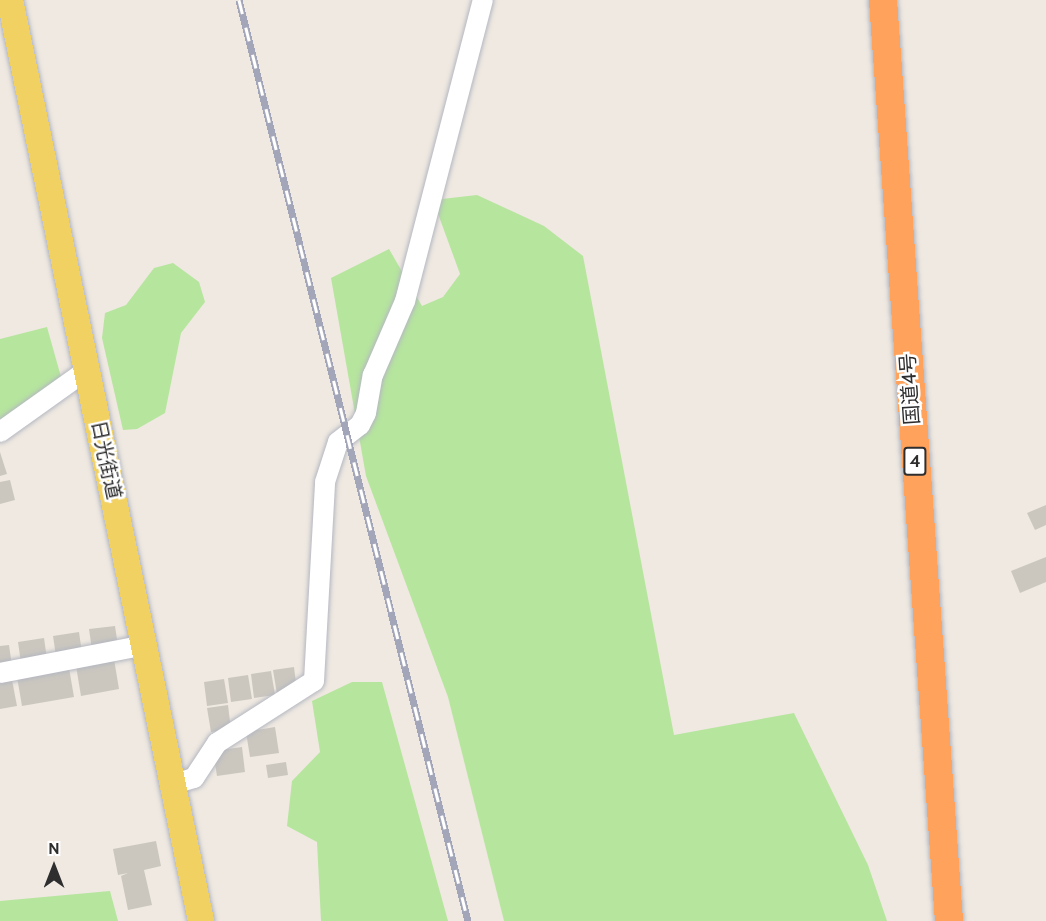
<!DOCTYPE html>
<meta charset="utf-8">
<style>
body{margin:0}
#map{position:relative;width:1046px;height:921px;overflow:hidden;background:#efe9e1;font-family:Cabin,"Noto Sans JP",sans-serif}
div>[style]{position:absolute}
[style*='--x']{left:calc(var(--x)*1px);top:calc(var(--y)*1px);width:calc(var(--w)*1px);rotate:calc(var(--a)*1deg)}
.green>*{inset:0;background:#b6e59e}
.building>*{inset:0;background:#cbc7bf}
.roads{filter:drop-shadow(0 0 2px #b4b7c1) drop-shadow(0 0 2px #b4b7c1)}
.minor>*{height:20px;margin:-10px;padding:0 10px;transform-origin:10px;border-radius:10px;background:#fff}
.major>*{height:26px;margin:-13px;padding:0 13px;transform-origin:13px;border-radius:13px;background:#f2d163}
.highway>*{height:28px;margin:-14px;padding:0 14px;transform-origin:14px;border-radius:14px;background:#ffa35c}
.rail>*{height:7px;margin-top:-3.5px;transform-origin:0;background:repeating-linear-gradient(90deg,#fff 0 14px,#a3a6b8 0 28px);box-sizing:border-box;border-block:2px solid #a3a6b8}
span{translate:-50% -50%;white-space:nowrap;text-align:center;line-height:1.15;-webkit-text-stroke:5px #fff;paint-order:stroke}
.shield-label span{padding:2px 4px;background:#fff;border:2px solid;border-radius:4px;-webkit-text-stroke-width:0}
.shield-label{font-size:18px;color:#2e2e2e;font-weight:700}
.street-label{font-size:20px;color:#2e2e2e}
.north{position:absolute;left:24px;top:837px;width:60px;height:60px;-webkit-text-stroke:4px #fff;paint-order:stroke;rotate:0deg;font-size:16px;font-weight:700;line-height:24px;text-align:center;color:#2e2e2e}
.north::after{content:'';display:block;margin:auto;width:21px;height:27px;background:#2e2e2e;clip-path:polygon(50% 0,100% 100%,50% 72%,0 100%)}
</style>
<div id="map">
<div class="green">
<div style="clip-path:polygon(477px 195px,544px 226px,583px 256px,674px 735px,794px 713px,868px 865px,887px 921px,504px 921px,448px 697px,366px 476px,331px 278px,389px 249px,422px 306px,443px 297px,460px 274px,433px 200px)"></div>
<div style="clip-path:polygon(173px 263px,199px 282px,205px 302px,181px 333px,165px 413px,137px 429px,123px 430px,102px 338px,105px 313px,126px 305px,154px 268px)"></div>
<div style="clip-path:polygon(47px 327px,61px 377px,0 422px,0 339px)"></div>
<div style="clip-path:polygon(352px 682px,382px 682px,448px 921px,321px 921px,317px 842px,287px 826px,292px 781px,320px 752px,312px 701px)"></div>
<div style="clip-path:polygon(110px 891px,118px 921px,0 921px,0 901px)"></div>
</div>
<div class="building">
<div style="clip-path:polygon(0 452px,7px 474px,0 476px)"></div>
<div style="clip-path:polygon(10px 480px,15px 500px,0 504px,0 482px)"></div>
<div style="clip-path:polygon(1046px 505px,1046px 525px,1035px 530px,1027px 513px)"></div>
<div style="clip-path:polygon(1046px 557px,1046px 582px,1020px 593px,1011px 571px)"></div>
<div style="clip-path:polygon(115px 626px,118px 646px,92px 650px,89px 629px)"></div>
<div style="clip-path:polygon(79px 632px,82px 653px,56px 656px,53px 636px)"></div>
<div style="clip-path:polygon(44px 638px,47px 659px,21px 663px,18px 642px)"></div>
<div style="clip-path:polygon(9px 645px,12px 666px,0 667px,0 646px)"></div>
<div style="clip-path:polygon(114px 659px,119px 689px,81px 696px,76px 666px)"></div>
<div style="clip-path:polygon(294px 667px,297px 691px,277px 694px,273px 670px)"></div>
<div style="clip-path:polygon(69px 668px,74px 697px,22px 706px,17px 677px)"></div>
<div style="clip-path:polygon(271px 671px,275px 695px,254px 698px,251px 674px)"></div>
<div style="clip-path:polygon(248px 675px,252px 699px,231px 702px,228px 678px)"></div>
<div style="clip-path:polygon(224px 679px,228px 703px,207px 706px,204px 682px)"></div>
<div style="clip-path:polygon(12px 680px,17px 706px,0 709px,0 682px)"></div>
<div style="clip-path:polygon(228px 705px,231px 730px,211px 732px,207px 708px)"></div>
<div style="clip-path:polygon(275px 727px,279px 753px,250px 757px,246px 732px)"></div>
<div style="clip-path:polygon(242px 747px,245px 772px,217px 776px,213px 751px)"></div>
<div style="clip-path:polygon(286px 762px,288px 775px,268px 778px,266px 765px)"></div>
<div style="clip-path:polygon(156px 841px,161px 866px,144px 870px,152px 905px,128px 910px,121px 876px,128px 873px,118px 875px,113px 849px)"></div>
</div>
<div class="roads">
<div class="minor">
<div style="--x:0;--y:432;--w:107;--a:-35.5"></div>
<div style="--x:0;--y:673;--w:148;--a:-10.9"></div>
<div style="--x:174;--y:784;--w:21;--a:-17"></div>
<div style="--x:194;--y:778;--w:42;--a:-56.7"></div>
<div style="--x:217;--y:743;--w:115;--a:-32.6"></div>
<div style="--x:314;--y:681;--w:199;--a:-86.8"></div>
<div style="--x:325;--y:482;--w:42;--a:-72"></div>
<div style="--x:338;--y:442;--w:28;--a:-38"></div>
<div style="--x:360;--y:425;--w:13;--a:-63"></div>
<div style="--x:366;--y:413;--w:39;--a:-80"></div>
<div style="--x:373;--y:375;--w:81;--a:-66.6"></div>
<div style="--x:405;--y:301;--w:311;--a:-75.5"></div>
</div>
<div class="major">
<div style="--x:10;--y:0;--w:941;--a:78.28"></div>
</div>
<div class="highway">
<div style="--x:883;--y:0;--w:923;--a:85.9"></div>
</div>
</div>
<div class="rail">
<div style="--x:239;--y:0;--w:949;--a:76.04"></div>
</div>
<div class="shield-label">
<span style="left:915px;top:461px">4</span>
</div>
<div class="street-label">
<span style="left:910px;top:389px;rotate:-94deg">国道4号</span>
<span style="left:106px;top:460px;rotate:78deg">日光街道</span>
</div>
<div class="north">N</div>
</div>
